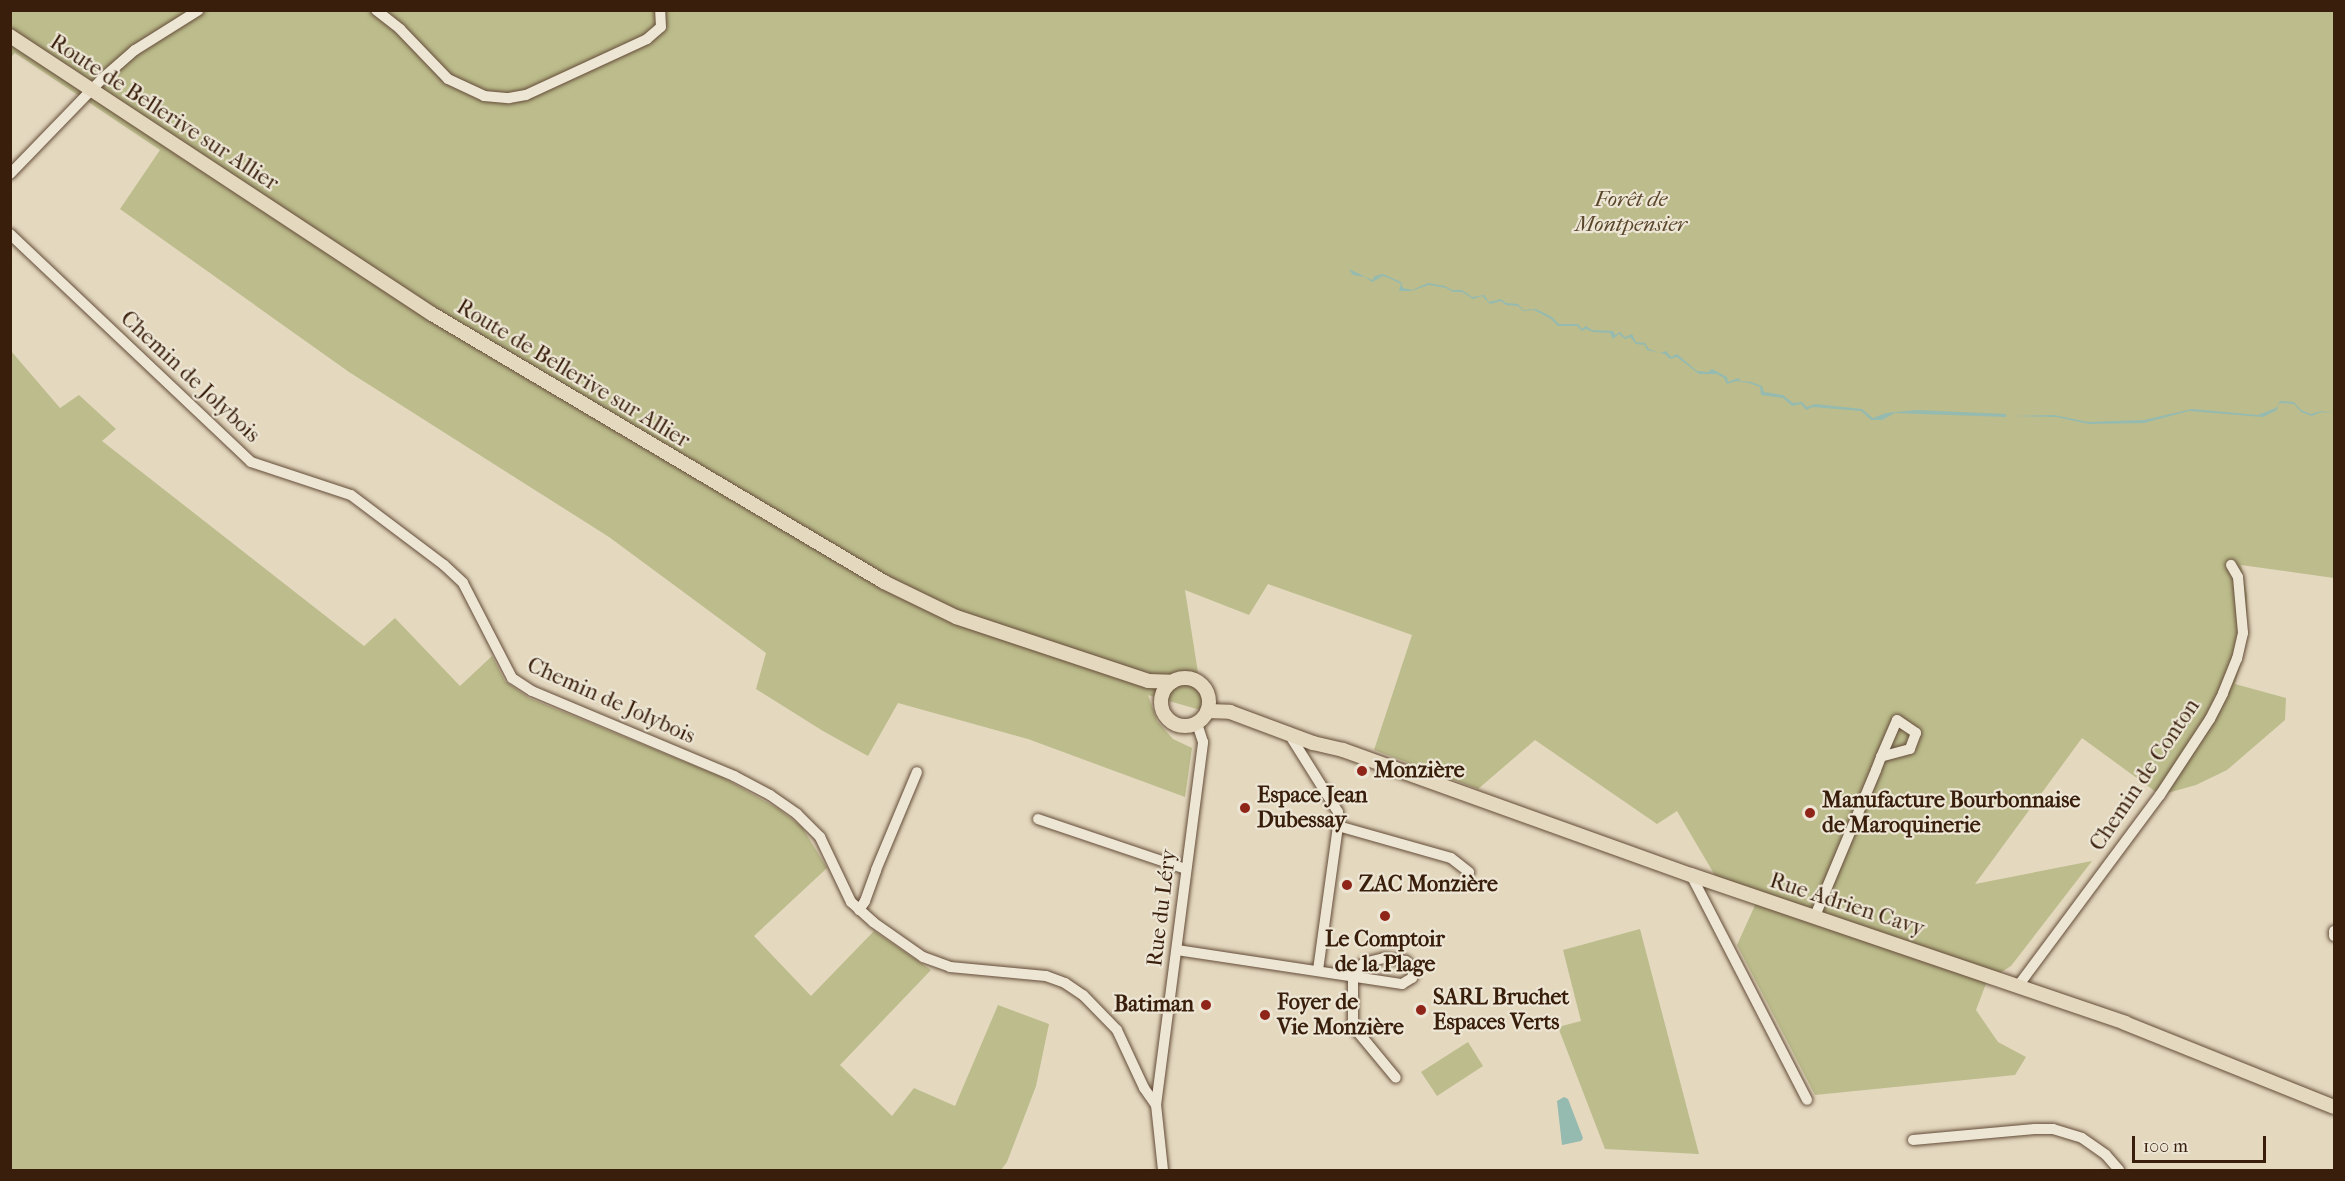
<!DOCTYPE html>
<meta charset="utf-8">
<style>
body{margin:0}
#map{position:relative;width:2345px;height:1181px;overflow:hidden;background:#e4d8bf;font-family:"IM FELL French Canon",serif}
div>[style]{position:absolute}
[style*='--x']{left:calc(var(--x)*1px);top:calc(var(--y)*1px);width:calc(var(--w)*1px);rotate:calc(var(--a)*1deg)}
.green>*{inset:0;background:#bcbc8c}
.water>*{inset:0;background:#95bab0}
.roads{filter:drop-shadow(0 0 2px #644c38) drop-shadow(0 0 2px #644c38)}
.minor>*{height:10px;margin:-5px;padding:0 5px;transform-origin:5px;border-radius:5px;background:#ede6d5}
.major>*{height:14px;margin:-7px;padding:0 7px;transform-origin:7px;border-radius:7px;background:#e4d8bf}
.major>.ring{margin:-7px;padding:0;box-sizing:content-box;background:none;border:14px solid #e4d8bf;border-radius:50%}
.dots>*{width:16px;height:16px;translate:-50% -50%;box-sizing:border-box;border:3px solid #ede6d5;border-radius:50%}
span{translate:-50% -50%;white-space:nowrap;text-align:center;line-height:1.15;-webkit-text-stroke:4.5px #ede6d5;paint-order:stroke}
.street-label{font-size:22px;color:#391e0b}
.park-label{font-size:22px;color:#5a462b;font-style:italic}
.poi-label{font-size:22px;color:#391e0b;font-weight:700}
.left{translate:0 -50%;text-align:left}
.right{translate:-100% -50%;text-align:right}
.frame{position:absolute;inset:0;border:12px solid #391e0b;pointer-events:none}
.scale{position:absolute;left:2132px;top:1136px;width:134px;height:27px;box-sizing:border-box;border:3px solid #391e0b;border-top:0;padding-left:8px;font-size:18px;line-height:21px;white-space:nowrap;color:#391e0b;-webkit-text-stroke:4px #ede6d5;paint-order:stroke}
</style>
<div id="map">
<div class="green">
<div style="clip-path:polygon(11px 10px,2334px 11px,2334px 578px,2241px 565px,2247px 595px,2247px 641px,2235px 684px,2286px 698px,2285px 720px,2227px 770px,2196px 785px,2160px 795px,2082px 738px,1975px 884px,2092px 861px,2011px 966px,1987px 981px,1976px 1010px,1998px 1042px,2026px 1057px,2015px 1075px,1815px 1095px,1737px 945px,1756px 903px,1726px 894px,1677px 811px,1657px 824px,1535px 740px,1478px 789px,1374px 750px,1412px 635px,1268px 584px,1249px 615px,1185px 590px,1204px 711px,1148px 695px,1157px 721px,1173px 739px,1192px 748px,1185px 797px,1028px 739px,898px 703px,868px 756px,823px 731px,756px 689px,766px 653px,609px 537px,349px 372px,120px 209px,160px 150px,15px 53px,11px 57px)"></div>
<div style="clip-path:polygon(11px 351px,60px 408px,79px 395px,116px 429px,102px 441px,364px 646px,395px 618px,460px 686px,492px 656px,505px 681px,529px 698px,722px 777px,777px 808px,802px 827px,827px 868px,754px 936px,811px 996px,874px 931px,931px 970px,840px 1065px,892px 1116px,914px 1088px,955px 1106px,998px 1005px,1049px 1024px,1036px 1086px,1007px 1162px,1001px 1170px,11px 1170px)"></div>
<div style="clip-path:polygon(1640px 929px,1699px 1154px,1605px 1149px,1558px 1027px,1581px 1021px,1563px 950px)"></div>
<div style="clip-path:polygon(1468px 1042px,1483px 1066px,1437px 1096px,1421px 1072px)"></div>
</div>
<div class="water">
<div style="clip-path:polygon(1349px 269px,1372px 280px,1375px 276px,1383px 274px,1401px 282px,1403px 288px,1412px 290px,1428px 283px,1445px 286px,1452px 290px,1462px 290px,1472px 297px,1484px 295px,1489px 302px,1501px 299px,1506px 303px,1518px 304px,1523px 310px,1536px 309px,1552px 317px,1559px 324px,1578px 324px,1582px 329px,1586px 326px,1592px 330px,1613px 331px,1615px 335px,1620px 332px,1625px 337px,1632px 334px,1636px 342px,1645px 343px,1649px 349px,1660px 353px,1666px 351px,1671px 357px,1677px 354px,1697px 371px,1708px 372px,1712px 369px,1727px 377px,1728px 382px,1738px 378px,1741px 381px,1751px 382px,1762px 386px,1764px 392px,1783px 395px,1793px 403px,1802px 402px,1807px 407px,1815px 404px,1862px 409px,1873px 418px,1886px 413px,1916px 410px,2006px 414px,2006px 417px,1895px 413px,1882px 420px,1871px 420px,1861px 411px,1813px 407px,1806px 410px,1801px 404px,1792px 406px,1783px 398px,1761px 395px,1760px 387px,1749px 383px,1737px 381px,1727px 384px,1724px 378px,1717px 374px,1699px 374px,1677px 357px,1670px 359px,1665px 354px,1647px 350px,1645px 345px,1636px 344px,1630px 337px,1625px 339px,1619px 334px,1613px 339px,1610px 333px,1593px 332px,1586px 329px,1582px 331px,1577px 326px,1558px 326px,1551px 319px,1534px 310px,1523px 311px,1518px 306px,1506px 305px,1501px 301px,1490px 304px,1482px 296px,1473px 299px,1462px 292px,1453px 292px,1446px 288px,1429px 285px,1411px 291px,1399px 291px,1401px 284px,1391px 279px,1383px 276px,1372px 282px,1365px 277px,1353px 275px)"></div>
<div style="clip-path:polygon(2280px 401px,2294px 402px,2301px 410px,2311px 414px,2321px 411px,2334px 413px,2321px 412px,2312px 416px,2301px 412px,2294px 404px,2282px 403px,2278px 404px,2277px 410px,2263px 417px,2189px 411px,2144px 423px,2089px 424px,2056px 417px,2011px 416px,2054px 415px,2088px 422px,2144px 420px,2192px 409px,2258px 415px,2276px 408px)"></div>
<div style="clip-path:polygon(1564px 1097px,1568px 1099px,1583px 1138px,1581px 1141px,1562px 1145px,1557px 1101px)"></div>
</div>
<div class="roads">
<div class="minor">
<div style="--x:376;--y:10;--w:31;--a:38"></div>
<div style="--x:400;--y:29;--w:69;--a:46.2"></div>
<div style="--x:448;--y:79;--w:40;--a:25"></div>
<div style="--x:484;--y:96;--w:25;--a:5"></div>
<div style="--x:509;--y:98;--w:17;--a:-10"></div>
<div style="--x:526;--y:95;--w:133;--a:-24.8"></div>
<div style="--x:647;--y:39;--w:18;--a:-41"></div>
<div style="--x:661;--y:27;--w:17;--a:-93"></div>
<div style="--x:10;--y:174;--w:135;--a:-45.9"></div>
<div style="--x:104;--y:77;--w:41;--a:-41.1"></div>
<div style="--x:135;--y:50;--w:75;--a:-32"></div>
<div style="--x:10;--y:234;--w:332;--a:43.4"></div>
<div style="--x:251;--y:462;--w:105;--a:18.3"></div>
<div style="--x:351;--y:495;--w:116;--a:37"></div>
<div style="--x:444;--y:565;--w:26;--a:43"></div>
<div style="--x:463;--y:583;--w:107;--a:62.7"></div>
<div style="--x:512;--y:678;--w:24;--a:33"></div>
<div style="--x:532;--y:691;--w:219;--a:22.8"></div>
<div style="--x:734;--y:776;--w:41;--a:27.8"></div>
<div style="--x:770;--y:795;--w:33;--a:35"></div>
<div style="--x:797;--y:814;--w:33;--a:45"></div>
<div style="--x:820;--y:837;--w:72;--a:64.5"></div>
<div style="--x:851;--y:902;--w:30;--a:42"></div>
<div style="--x:873;--y:922;--w:61;--a:35"></div>
<div style="--x:923;--y:957;--w:29;--a:20"></div>
<div style="--x:950;--y:967;--w:96;--a:5.4"></div>
<div style="--x:1046;--y:976;--w:20;--a:20"></div>
<div style="--x:1065;--y:983;--w:22;--a:34"></div>
<div style="--x:1083;--y:995;--w:49;--a:45.8"></div>
<div style="--x:1117;--y:1030;--w:64;--a:65"></div>
<div style="--x:1144;--y:1088;--w:21;--a:55"></div>
<div style="--x:1289;--y:734;--w:92;--a:57.9"></div>
<div style="--x:1338;--y:812;--w:14;--a:90"></div>
<div style="--x:1338;--y:826;--w:146;--a:97.9"></div>
<div style="--x:1038;--y:819;--w:156;--a:18.7"></div>
<div style="--x:1338;--y:826;--w:117;--a:15.8"></div>
<div style="--x:1451;--y:858;--w:23;--a:38"></div>
<div style="--x:1691;--y:875;--w:253;--a:62.7"></div>
<div style="--x:859;--y:910;--w:11;--a:-56"></div>
<div style="--x:865;--y:901;--w:33;--a:-70"></div>
<div style="--x:876;--y:870;--w:106;--a:-67.3"></div>
<div style="--x:1815;--y:916;--w:158;--a:-67.3"></div>
<div style="--x:1876;--y:770;--w:14;--a:-69"></div>
<div style="--x:1881;--y:757;--w:40;--a:-66.6"></div>
<div style="--x:1897;--y:720;--w:23;--a:34"></div>
<div style="--x:1916;--y:733;--w:17;--a:111"></div>
<div style="--x:1910;--y:749;--w:30;--a:165"></div>
<div style="--x:2334;--y:931;--w:5;--a:90"></div>
<div style="--x:1177;--y:950;--w:228;--a:8.6"></div>
<div style="--x:1402;--y:984;--w:12;--a:-31"></div>
<div style="--x:1412;--y:978;--w:8;--a:-76"></div>
<div style="--x:1414;--y:970;--w:12;--a:-132"></div>
<div style="--x:1406;--y:961;--w:22;--a:-172"></div>
<div style="--x:1384;--y:958;--w:21;--a:166"></div>
<div style="--x:1364;--y:963;--w:17;--a:130"></div>
<div style="--x:1353;--y:976;--w:50;--a:90"></div>
<div style="--x:1353;--y:1026;--w:67;--a:50.4"></div>
<div style="--x:2018;--y:986;--w:238;--a:-53.4"></div>
<div style="--x:2160;--y:795;--w:91;--a:-56.7"></div>
<div style="--x:2210;--y:719;--w:29;--a:-63"></div>
<div style="--x:2223;--y:693;--w:37;--a:-68"></div>
<div style="--x:2237;--y:659;--w:27;--a:-77"></div>
<div style="--x:2243;--y:633;--w:56;--a:-95.1"></div>
<div style="--x:2238;--y:577;--w:14;--a:-120"></div>
<div style="--x:1913;--y:1140;--w:122;--a:-5.2"></div>
<div style="--x:2035;--y:1129;--w:18;--a:0"></div>
<div style="--x:2053;--y:1129;--w:30;--a:17"></div>
<div style="--x:2082;--y:1138;--w:29;--a:35"></div>
<div style="--x:2106;--y:1155;--w:20;--a:49"></div>
<div style="--x:1163;--y:1170;--w:65;--a:-96.1"></div>
<div style="--x:1156;--y:1105;--w:366;--a:-82.6"></div>
<div style="--x:1203;--y:742;--w:20;--a:-108"></div>
</div>
<div class="major">
<div style="--x:10;--y:36;--w:505;--a:33.38"></div>
<div style="--x:432;--y:314;--w:525;--a:30.66"></div>
<div style="--x:884;--y:582;--w:80;--a:25.9"></div>
<div style="--x:956;--y:617;--w:202;--a:18.4"></div>
<div style="--x:1148;--y:681;--w:24;--a:2"></div>
<div class="ring" style="left:1161px;top:678px;width:34px;height:34px"></div>
<div style="--x:1207;--y:711;--w:23;--a:2"></div>
<div style="--x:1230;--y:712;--w:89;--a:20.5"></div>
<div style="--x:1313;--y:743;--w:31;--a:13"></div>
<div style="--x:1343;--y:750;--w:370;--a:19.8"></div>
<div style="--x:1691;--y:875;--w:459;--a:18.8"></div>
<div style="--x:2125;--y:1023;--w:225;--a:21.9"></div>
</div>
</div>
<div class="dots">
<div style="left:1362px;top:771px;background:#8f2418"></div>
<div style="left:1245px;top:808px;background:#8f2418"></div>
<div style="left:1810px;top:813px;background:#8f2418"></div>
<div style="left:1347px;top:885px;background:#8f2418"></div>
<div style="left:1385px;top:916px;background:#8f2418"></div>
<div style="left:1206px;top:1005px;background:#8f2418"></div>
<div style="left:1421px;top:1010px;background:#8f2418"></div>
<div style="left:1265px;top:1015px;background:#8f2418"></div>
</div>
<div class="street-label">
<span style="left:164px;top:113px;rotate:33deg">Route de Bellerive sur Allier</span>
<span style="left:573px;top:374px;rotate:31deg">Route de Bellerive sur Allier</span>
<span style="left:190px;top:377px;rotate:43deg">Chemin de Jolybois</span>
<span style="left:611px;top:701px;rotate:24deg">Chemin de Jolybois</span>
<span style="left:2145px;top:775px;rotate:-56deg">Chemin de Conton</span>
<span style="left:1847px;top:905px;rotate:18deg">Rue Adrien Cavy</span>
<span style="left:1162px;top:908px;rotate:-83deg">Rue du Léry</span>
</div>
<div class="park-label">
<span style="left:1631px;top:212px">Forêt de<br>Montpensier</span>
</div>
<div class="poi-label">
<span class="left" style="left:1374px;top:771px">Monzière</span>
<span class="left" style="left:1257px;top:808px">Espace Jean<br>Dubessay</span>
<span class="left" style="left:1822px;top:813px">Manufacture Bourbonnaise<br>de Maroquinerie</span>
<span class="left" style="left:1359px;top:885px">ZAC Monzière</span>
<span style="left:1385px;top:952px">Le Comptoir<br>de la Plage</span>
<span class="left" style="left:1433px;top:1010px">SARL Bruchet<br>Espaces Verts</span>
<span class="left" style="left:1277px;top:1015px">Foyer de<br>Vie Monzière</span>
<span class="right" style="left:1194px;top:1005px">Batiman</span>
</div>
<div class="frame"></div>
<div class="scale">100 m</div>
</div>
